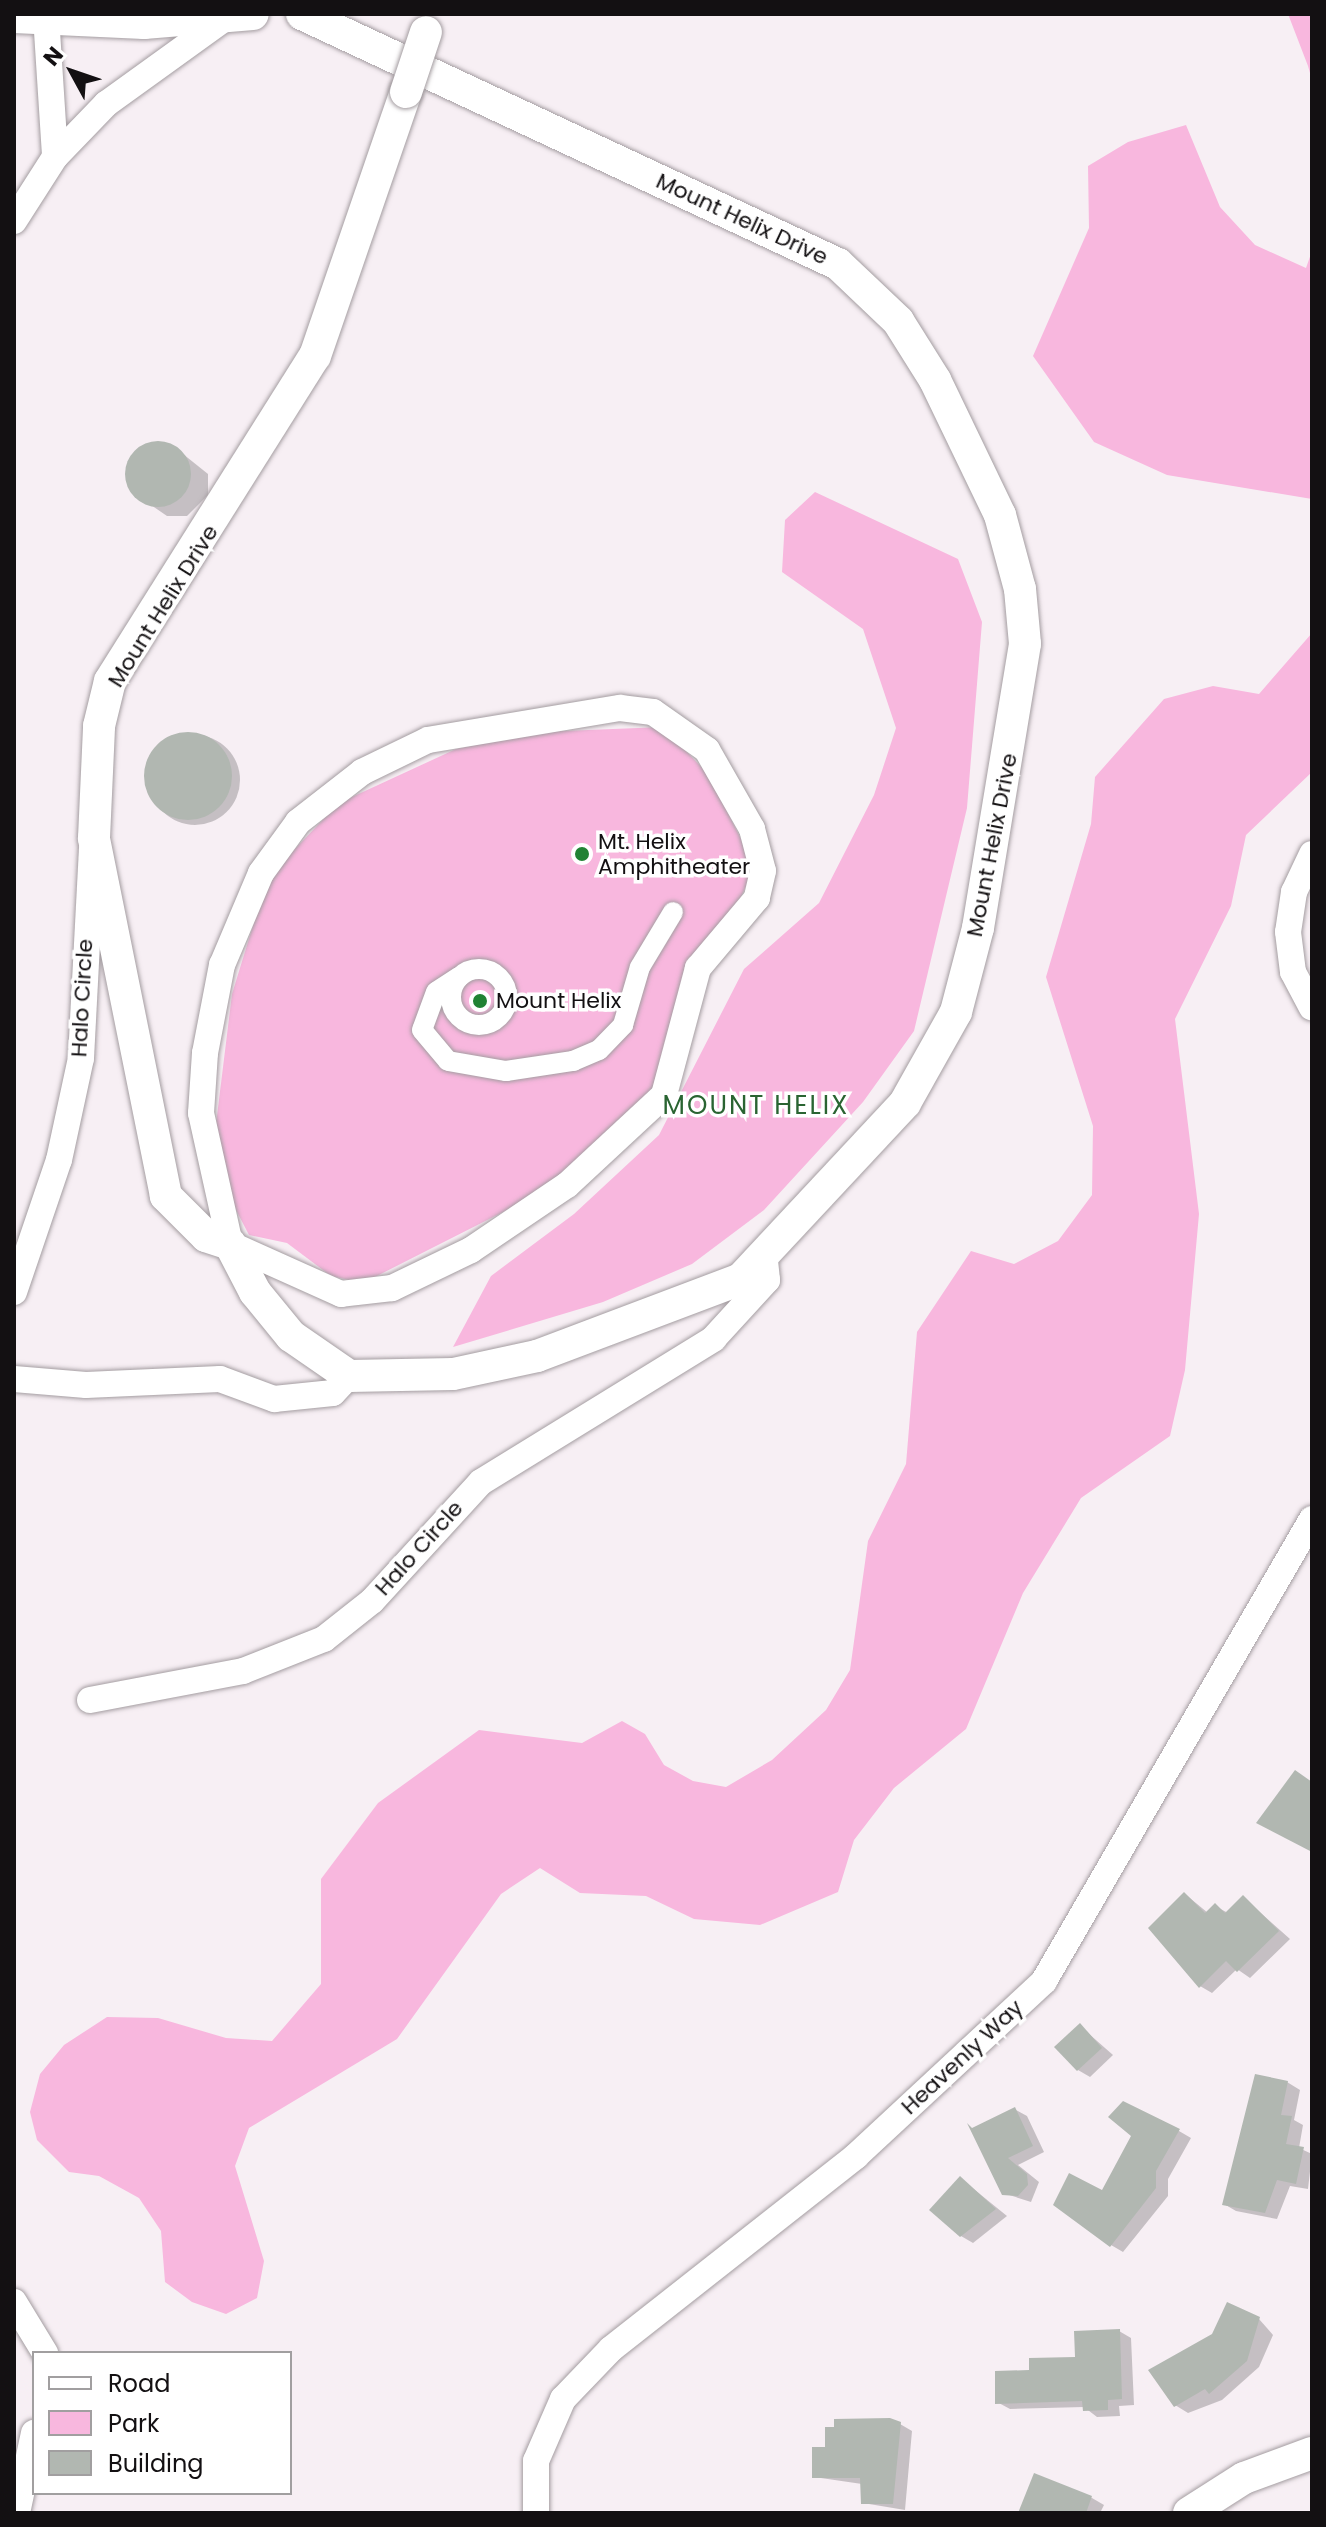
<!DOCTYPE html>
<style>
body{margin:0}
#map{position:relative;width:1326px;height:2527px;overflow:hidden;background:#f7eff4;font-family:Poppins,sans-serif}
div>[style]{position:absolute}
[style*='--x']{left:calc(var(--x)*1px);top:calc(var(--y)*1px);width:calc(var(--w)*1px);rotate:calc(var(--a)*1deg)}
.green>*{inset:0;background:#f8b7de}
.shadow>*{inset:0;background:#0003}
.round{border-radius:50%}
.building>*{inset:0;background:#b1b7b1}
.roads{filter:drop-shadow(0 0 2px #a49da1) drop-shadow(0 0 2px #a49da1)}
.pedestrian>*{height:20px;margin:-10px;padding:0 10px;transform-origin:10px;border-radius:10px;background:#fff}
.pedestrian>.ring{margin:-10px;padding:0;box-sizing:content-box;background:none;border:20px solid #fff;border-radius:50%}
.minor>*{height:26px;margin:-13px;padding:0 13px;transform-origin:13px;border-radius:13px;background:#fff}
.tertiary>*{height:32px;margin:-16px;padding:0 16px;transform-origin:16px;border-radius:16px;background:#fff}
.bridges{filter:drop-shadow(0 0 2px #a49da1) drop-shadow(0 0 2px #a49da1)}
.tertiary-bridge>*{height:32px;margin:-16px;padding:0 16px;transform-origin:16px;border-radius:16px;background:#fff}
.dots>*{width:22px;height:22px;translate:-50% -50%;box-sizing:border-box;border:4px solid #fff;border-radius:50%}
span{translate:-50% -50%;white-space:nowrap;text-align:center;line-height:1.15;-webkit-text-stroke:7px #fff;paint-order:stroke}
.street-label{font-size:22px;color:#131012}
.poi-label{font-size:22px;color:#131012}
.left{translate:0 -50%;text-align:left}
.quarter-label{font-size:26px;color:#2a6432;letter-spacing:2px}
.frame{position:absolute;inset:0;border:16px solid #131012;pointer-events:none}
.legend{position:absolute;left:32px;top:2351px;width:260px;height:144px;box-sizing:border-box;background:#fff;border:2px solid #a19fa0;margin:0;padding:10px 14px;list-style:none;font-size:24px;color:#131012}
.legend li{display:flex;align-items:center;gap:16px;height:40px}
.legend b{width:40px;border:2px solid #a19fa0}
.north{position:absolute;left:32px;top:32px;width:80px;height:80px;-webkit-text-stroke:6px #fff;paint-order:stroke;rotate:310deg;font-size:22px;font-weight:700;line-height:32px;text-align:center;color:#131012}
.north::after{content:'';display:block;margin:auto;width:28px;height:36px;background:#131012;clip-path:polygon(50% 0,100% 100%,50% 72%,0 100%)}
</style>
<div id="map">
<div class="green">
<div style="clip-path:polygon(1288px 14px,1312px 14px,1312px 80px,1308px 66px)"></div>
<div style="clip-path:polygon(1186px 125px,1220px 207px,1255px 245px,1306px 268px,1312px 251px,1312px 499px,1167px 475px,1094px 442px,1033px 356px,1089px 228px,1088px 166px,1128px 142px)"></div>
<div style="clip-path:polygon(815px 492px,958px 559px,982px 622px,967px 808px,914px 1031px,863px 1102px,764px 1210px,692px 1264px,603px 1302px,453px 1347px,491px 1276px,574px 1214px,659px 1135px,744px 969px,819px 903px,874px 795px,896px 728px,863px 629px,782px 572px,785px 520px)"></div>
<div style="clip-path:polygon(1312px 633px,1312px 772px,1246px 835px,1231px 906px,1175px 1019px,1199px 1214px,1185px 1370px,1170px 1436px,1081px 1498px,1023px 1593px,966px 1729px,894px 1788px,854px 1840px,838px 1892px,760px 1925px,694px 1919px,646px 1896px,580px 1893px,540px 1868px,501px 1894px,397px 2039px,249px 2128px,235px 2166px,264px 2261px,257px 2298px,226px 2314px,192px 2302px,165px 2282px,161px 2231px,139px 2198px,99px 2176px,69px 2172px,37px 2140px,30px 2112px,40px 2074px,64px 2045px,107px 2017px,158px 2018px,226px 2038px,272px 2041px,321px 1984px,321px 1879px,378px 1803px,479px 1730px,582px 1743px,622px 1721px,645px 1734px,664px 1765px,693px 1781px,726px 1787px,772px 1760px,826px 1710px,850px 1670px,868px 1541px,906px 1464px,917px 1332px,971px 1251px,1014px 1264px,1058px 1241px,1092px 1195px,1093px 1126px,1046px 977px,1091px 824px,1095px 777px,1164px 699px,1213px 686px,1259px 694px)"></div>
<div style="clip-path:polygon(663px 727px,708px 774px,743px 843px,750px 877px,651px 1095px,596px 1151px,527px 1200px,363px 1283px,331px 1276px,287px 1243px,249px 1235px,221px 1181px,216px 1124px,232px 994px,268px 877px,339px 803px,456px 749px,538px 732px)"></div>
</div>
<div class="shadow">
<div style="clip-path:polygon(152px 444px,173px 446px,208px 474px,208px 495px,187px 516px,167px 516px,132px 492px,128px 463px)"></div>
<div class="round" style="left:150px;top:735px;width:90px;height:90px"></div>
<div style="clip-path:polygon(1311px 1782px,1312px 1780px,1312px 1850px,1258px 1822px)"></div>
<div style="clip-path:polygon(1185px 1894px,1208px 1913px,1215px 1906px,1228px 1913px,1244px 1898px,1290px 1939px,1250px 1978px,1237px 1969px,1212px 1993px,1200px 1986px)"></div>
<div style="clip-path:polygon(1080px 2026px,1113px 2055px,1090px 2077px,1078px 2070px)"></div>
<div style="clip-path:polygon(1287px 2082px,1300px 2090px,1294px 2120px,1303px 2125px,1299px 2148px,1312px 2154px,1308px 2189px,1290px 2186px,1277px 2219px,1236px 2211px,1224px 2204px)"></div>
<div style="clip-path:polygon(1014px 2109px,1027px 2116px,1044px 2152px,1018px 2165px,1039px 2182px,1031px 2202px,1003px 2193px,974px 2129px)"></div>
<div style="clip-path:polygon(1179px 2131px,1191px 2138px,1168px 2179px,1168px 2196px,1123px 2252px,1111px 2245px,1103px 2192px,1133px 2135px)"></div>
<div style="clip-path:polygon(960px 2178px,1007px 2216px,973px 2243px,961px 2236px)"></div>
<div style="clip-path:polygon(1259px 2319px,1273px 2335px,1259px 2367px,1222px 2400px,1188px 2413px,1175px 2405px)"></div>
<div style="clip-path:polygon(1119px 2331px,1131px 2338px,1134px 2405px,1119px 2406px,1120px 2416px,1097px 2417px,1084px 2407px,1010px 2409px,997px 2402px,1031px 2372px,1077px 2359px)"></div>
<div style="clip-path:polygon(900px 2424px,912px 2431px,905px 2510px,863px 2503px,862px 2484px,814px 2477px,827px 2449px)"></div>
<div style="clip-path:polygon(1036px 2476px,1092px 2498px,1104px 2505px,1100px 2513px,1027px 2513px)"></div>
</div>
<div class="building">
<div class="round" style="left:125px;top:441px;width:66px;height:66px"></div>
<div class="round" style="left:144px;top:732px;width:88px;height:88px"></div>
<div style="clip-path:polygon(1295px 1770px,1312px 1782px,1312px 1852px,1256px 1823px)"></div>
<div style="clip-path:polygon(1184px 1892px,1205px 1913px,1215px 1903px,1225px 1913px,1243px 1895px,1279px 1931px,1237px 1972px,1226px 1961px,1199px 1988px,1148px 1928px)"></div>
<div style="clip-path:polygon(1080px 2023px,1102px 2048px,1077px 2071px,1054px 2047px)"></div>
<div style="clip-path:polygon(1255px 2074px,1288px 2081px,1281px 2115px,1292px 2116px,1286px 2144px,1304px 2147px,1296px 2184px,1277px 2180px,1265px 2213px,1222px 2205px)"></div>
<div style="clip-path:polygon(1123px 2101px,1180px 2129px,1156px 2171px,1156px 2188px,1110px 2247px,1053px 2205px,1069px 2173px,1102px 2190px,1131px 2136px,1108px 2117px)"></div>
<div style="clip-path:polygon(1015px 2107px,1033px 2146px,1008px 2158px,1027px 2174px,1028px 2185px,1018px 2196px,1002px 2195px,967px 2123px,972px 2128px)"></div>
<div style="clip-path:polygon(960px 2176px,996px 2209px,960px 2237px,929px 2210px)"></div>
<div style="clip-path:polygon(1227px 2302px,1260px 2317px,1247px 2361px,1209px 2394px,1205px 2389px,1174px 2407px,1148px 2370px,1212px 2334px)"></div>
<div style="clip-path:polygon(1120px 2329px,1122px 2399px,1108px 2400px,1108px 2410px,1083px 2411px,1082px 2401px,995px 2404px,995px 2371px,1029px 2370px,1029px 2358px,1075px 2357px,1074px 2331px)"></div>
<div style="clip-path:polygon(890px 2418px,901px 2422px,893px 2504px,861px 2504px,860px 2478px,812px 2478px,812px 2447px,825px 2447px,825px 2427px,834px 2427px,834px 2419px)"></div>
<div style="clip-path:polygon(1034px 2473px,1092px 2496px,1086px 2513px,1018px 2513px)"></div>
</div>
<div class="roads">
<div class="pedestrian">
<div class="ring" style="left:451px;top:969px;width:36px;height:36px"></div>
<div style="--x:459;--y:977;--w:27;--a:147"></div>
<div style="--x:436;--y:992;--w:40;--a:110.2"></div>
<div style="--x:422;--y:1030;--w:40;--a:50"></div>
<div style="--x:448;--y:1061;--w:59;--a:9.8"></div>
<div style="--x:506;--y:1071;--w:68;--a:-8.5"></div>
<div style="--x:573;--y:1061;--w:28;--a:-23"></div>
<div style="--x:599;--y:1050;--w:35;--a:-46"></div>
<div style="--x:623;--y:1025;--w:60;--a:-73.7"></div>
<div style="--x:640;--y:967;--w:64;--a:-59"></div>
</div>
<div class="minor">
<div style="--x:46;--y:16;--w:141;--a:86.3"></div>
<div style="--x:14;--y:221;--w:76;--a:-57.4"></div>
<div style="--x:55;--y:157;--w:74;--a:-46.1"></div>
<div style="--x:106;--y:104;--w:150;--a:-35.8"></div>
<div style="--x:620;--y:708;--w:33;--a:7"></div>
<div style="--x:653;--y:712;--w:66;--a:35.1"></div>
<div style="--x:707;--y:750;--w:91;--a:60.3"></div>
<div style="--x:752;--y:829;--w:43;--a:75.3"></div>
<div style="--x:763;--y:871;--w:28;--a:103"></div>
<div style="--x:757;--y:898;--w:92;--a:130.1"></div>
<div style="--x:698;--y:968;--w:131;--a:105"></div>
<div style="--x:664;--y:1095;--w:132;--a:137.1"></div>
<div style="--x:567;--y:1185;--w:116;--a:145.9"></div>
<div style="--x:471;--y:1250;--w:88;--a:154.3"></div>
<div style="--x:392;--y:1288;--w:51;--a:173.3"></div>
<div style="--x:341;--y:1294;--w:122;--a:-155.8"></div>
<div style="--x:230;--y:1244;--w:134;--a:-102.5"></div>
<div style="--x:201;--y:1113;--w:60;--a:-86.2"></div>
<div style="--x:205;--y:1053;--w:90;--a:-79.1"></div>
<div style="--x:222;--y:965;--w:100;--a:-67"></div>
<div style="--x:261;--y:873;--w:63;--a:-54"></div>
<div style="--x:298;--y:822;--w:81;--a:-38"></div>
<div style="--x:362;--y:772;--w:73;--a:-25.9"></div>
<div style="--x:428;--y:740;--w:195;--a:-9.5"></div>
<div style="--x:1312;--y:854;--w:42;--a:115.3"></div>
<div style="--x:1294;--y:892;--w:40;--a:98.5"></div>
<div style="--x:1288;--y:932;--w:40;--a:82.9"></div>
<div style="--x:1293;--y:972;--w:40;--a:62"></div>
<div style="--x:14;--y:1292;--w:139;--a:-71.2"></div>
<div style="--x:59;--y:1160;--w:104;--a:-77.8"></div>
<div style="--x:81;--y:1058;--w:212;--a:-87"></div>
<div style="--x:14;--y:1379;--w:72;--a:4.8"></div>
<div style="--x:86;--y:1385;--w:134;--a:-2.6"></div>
<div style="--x:220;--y:1379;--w:58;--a:20.3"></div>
<div style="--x:274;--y:1399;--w:59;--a:-5.8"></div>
<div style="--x:333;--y:1393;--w:23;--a:-47"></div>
<div style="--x:90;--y:1700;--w:156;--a:-10.7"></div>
<div style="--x:243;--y:1671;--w:87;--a:-21.6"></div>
<div style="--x:324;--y:1639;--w:61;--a:-38.4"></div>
<div style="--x:372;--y:1601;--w:161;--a:-47.5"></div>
<div style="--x:481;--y:1482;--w:273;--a:-31.6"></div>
<div style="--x:713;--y:1339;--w:80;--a:-47.5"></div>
<div style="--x:767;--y:1280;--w:28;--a:-96"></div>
<div style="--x:14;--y:2302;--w:60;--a:58.7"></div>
<div style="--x:17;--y:2513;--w:82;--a:-78"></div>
<div style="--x:536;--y:2513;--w:52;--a:-90"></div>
<div style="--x:536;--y:2461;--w:68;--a:-66.5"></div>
<div style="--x:563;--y:2399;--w:69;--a:-46.2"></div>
<div style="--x:611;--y:2349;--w:312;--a:-38.2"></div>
<div style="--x:856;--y:2156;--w:257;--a:-42.9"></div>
<div style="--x:1044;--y:1981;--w:534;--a:-59.88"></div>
</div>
<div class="tertiary">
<div style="--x:302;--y:14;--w:591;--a:25.01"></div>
<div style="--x:838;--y:264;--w:83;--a:43.5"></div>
<div style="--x:898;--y:321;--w:70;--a:57.9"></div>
<div style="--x:935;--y:380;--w:150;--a:64.3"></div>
<div style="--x:1000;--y:515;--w:77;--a:74.9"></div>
<div style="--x:1020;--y:589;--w:55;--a:84.8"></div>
<div style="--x:1025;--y:644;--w:288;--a:99.4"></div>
<div style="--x:978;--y:928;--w:87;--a:104.7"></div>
<div style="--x:956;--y:1012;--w:104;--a:119.3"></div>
<div style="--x:905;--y:1103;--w:241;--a:133"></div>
<div style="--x:741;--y:1279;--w:218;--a:159.3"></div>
<div style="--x:537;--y:1356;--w:86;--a:167.9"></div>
<div style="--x:453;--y:1374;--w:104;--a:178.9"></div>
<div style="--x:349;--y:1376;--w:70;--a:-145.4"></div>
<div style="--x:291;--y:1336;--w:57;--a:-129.3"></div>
<div style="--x:255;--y:1292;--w:54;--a:-117.5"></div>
<div style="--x:230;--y:1244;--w:25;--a:-162"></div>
<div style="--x:206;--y:1236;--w:57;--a:-135"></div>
<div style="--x:166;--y:1196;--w:365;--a:-101.4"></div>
<div style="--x:94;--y:838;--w:112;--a:-87.4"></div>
<div style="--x:99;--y:726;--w:46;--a:-76.3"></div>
<div style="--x:110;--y:681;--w:384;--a:-57.8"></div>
<div style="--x:315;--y:356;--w:279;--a:-71"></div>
<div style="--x:14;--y:17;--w:130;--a:2.6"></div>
<div style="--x:144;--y:23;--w:109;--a:-4.7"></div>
<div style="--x:1189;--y:2513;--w:65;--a:-32.5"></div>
<div style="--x:1244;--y:2478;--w:72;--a:-20.2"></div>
</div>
</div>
<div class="bridges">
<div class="tertiary-bridge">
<div style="--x:406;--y:92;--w:63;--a:-71.6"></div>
</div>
</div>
<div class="dots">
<div style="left:582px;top:854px;background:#218234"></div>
<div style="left:480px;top:1001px;background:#218234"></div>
</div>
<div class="street-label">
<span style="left:742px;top:219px;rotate:25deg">Mount Helix Drive</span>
<span style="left:163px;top:606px;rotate:-58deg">Mount Helix Drive</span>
<span style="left:992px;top:845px;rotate:-79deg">Mount Helix Drive</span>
<span style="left:82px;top:998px;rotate:-87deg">Halo Circle</span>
<span style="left:419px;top:1548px;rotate:-48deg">Halo Circle</span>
<span style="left:962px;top:2057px;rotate:-43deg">Heavenly Way</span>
</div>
<div class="poi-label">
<span class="left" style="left:598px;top:854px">Mt. Helix<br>Amphitheater</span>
<span class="left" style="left:496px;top:1001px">Mount Helix</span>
</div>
<div class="quarter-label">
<span style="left:756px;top:1106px">MOUNT HELIX</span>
</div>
<div class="frame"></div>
<ul class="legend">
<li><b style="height:10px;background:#fff"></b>Road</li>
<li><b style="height:22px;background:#f8b7de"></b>Park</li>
<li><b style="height:22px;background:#b1b7b1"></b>Building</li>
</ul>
<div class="north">N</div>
</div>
